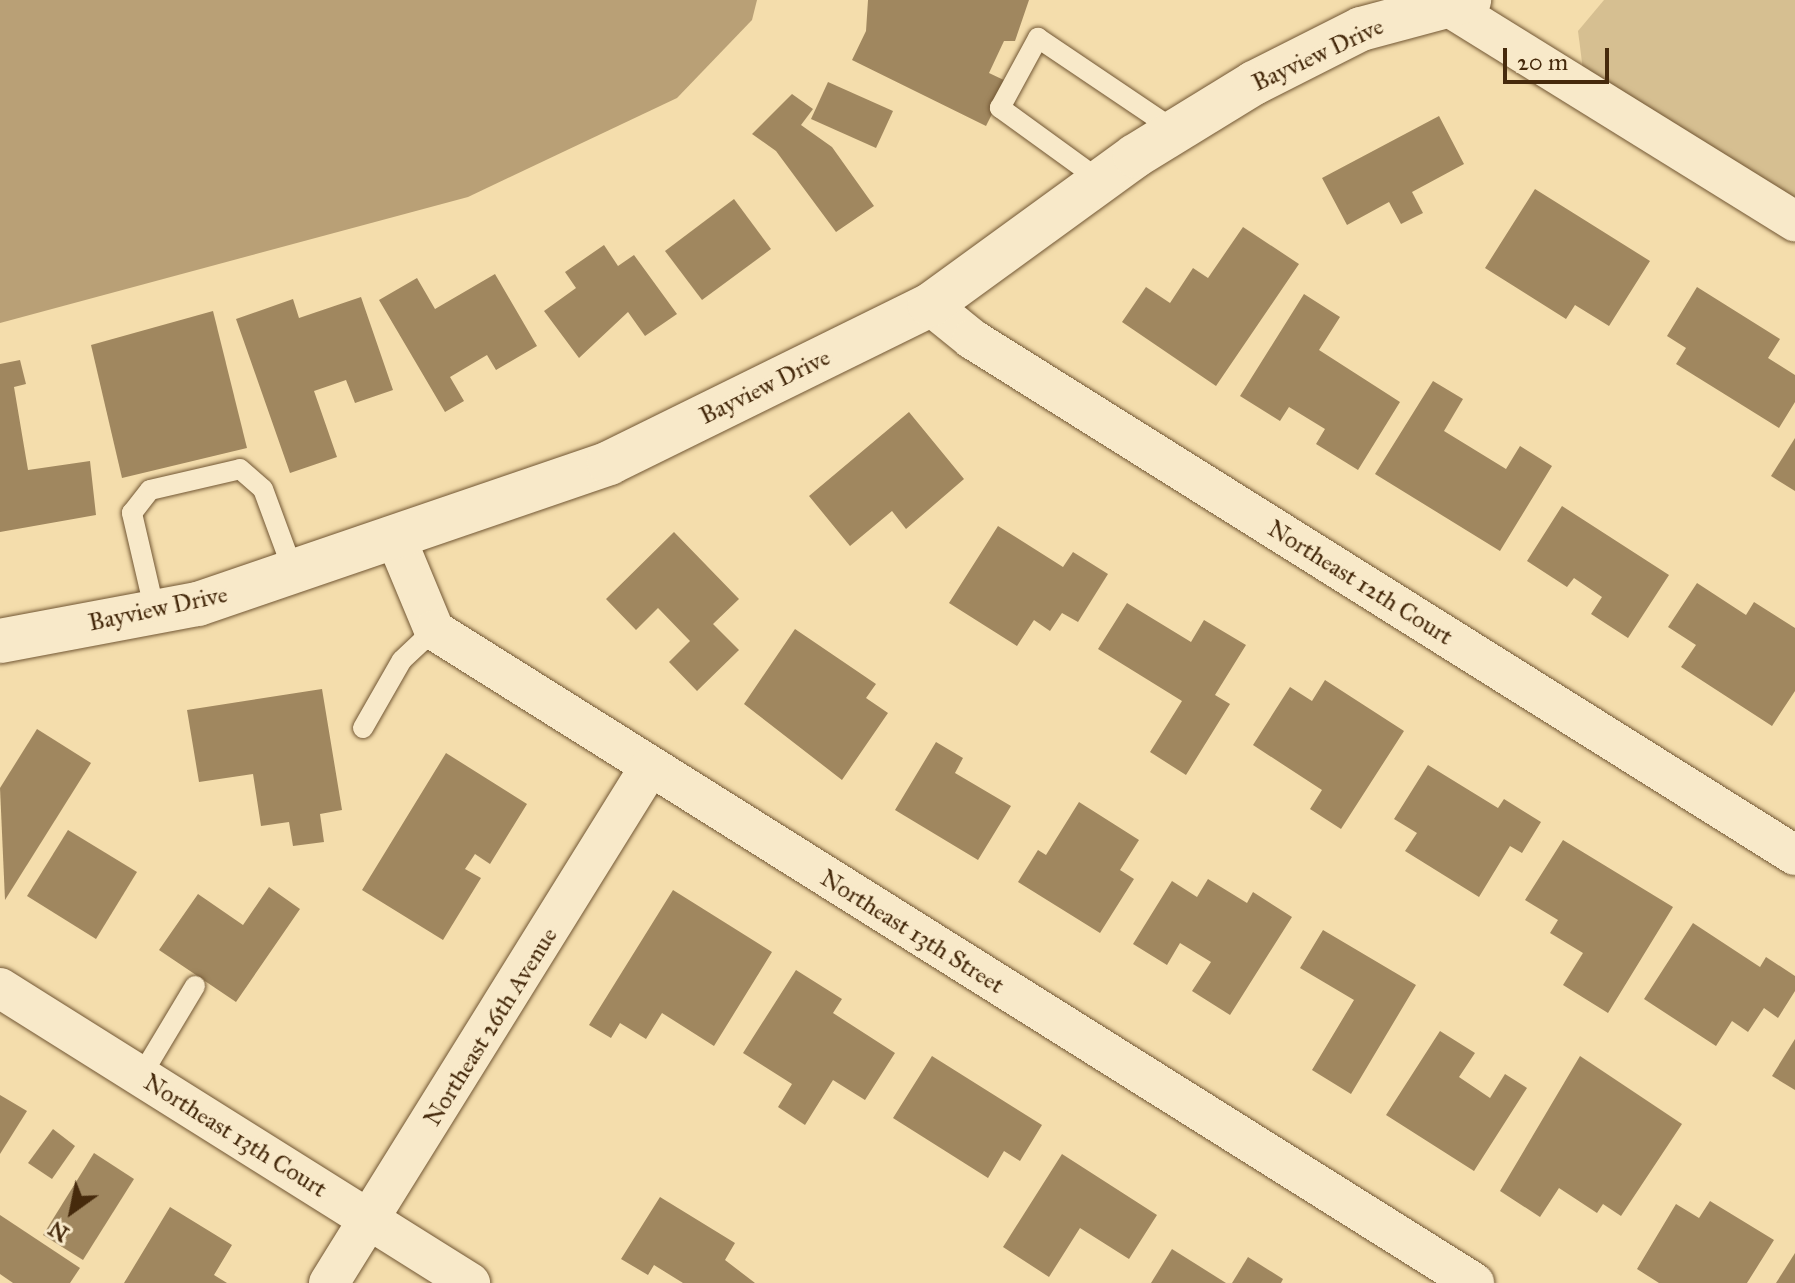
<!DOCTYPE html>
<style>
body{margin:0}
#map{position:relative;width:1795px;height:1283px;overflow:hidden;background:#f4ddac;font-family:"IM FELL Great Primer",serif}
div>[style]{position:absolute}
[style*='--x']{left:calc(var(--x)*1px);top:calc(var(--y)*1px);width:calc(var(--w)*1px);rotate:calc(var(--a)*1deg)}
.green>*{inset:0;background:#d6bf91}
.water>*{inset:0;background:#b9a076}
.building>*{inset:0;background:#a0875f}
.roads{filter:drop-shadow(0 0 2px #725734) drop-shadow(0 0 2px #725734)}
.service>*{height:20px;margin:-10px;padding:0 10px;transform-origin:10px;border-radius:10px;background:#f8e9c9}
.minor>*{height:40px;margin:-20px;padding:0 20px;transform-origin:20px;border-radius:20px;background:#f8e9c9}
.tertiary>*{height:44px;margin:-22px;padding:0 22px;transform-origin:22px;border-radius:22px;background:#f8e9c9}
span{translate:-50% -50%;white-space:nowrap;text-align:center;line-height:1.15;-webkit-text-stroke:7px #f8e9c9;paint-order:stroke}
.street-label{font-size:24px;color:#462a0c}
.north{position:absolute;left:32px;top:1171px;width:80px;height:80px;-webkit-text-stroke:6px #f8e9c9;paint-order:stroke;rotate:213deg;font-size:22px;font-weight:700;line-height:32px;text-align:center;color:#462a0c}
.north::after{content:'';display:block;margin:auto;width:28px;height:36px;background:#462a0c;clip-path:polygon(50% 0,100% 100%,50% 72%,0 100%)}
.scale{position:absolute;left:1503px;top:48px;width:106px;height:36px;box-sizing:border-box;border:4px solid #462a0c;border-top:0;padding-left:10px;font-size:24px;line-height:28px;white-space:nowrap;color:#462a0c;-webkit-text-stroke:6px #f8e9c9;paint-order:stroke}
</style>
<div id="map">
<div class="green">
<div style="clip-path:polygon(1604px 0,1795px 0,1795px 200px,1583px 70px,1578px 31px)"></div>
</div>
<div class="water">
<div style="clip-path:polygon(0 0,757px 0,752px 20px,677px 98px,468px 197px,0 323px)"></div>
</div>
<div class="building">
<div style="clip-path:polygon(868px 0,1029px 0,1015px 41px,1004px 41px,989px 73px,1008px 82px,986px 126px,852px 60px,866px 31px)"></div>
<div style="clip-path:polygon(828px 82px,893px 111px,876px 148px,811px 119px)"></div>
<div style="clip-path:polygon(792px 94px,813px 109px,801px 125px,832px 147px,874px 206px,836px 232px,776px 151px,752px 134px)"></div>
<div style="clip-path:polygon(1439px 116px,1464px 164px,1412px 192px,1423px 213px,1401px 224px,1389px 202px,1347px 225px,1322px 178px)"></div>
<div style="clip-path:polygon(1535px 189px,1650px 261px,1609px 326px,1575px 305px,1566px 319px,1485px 268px)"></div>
<div style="clip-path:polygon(734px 199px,771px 249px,702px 300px,665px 251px)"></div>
<div style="clip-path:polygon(1243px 227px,1299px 264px,1216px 386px,1122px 322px,1146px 287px,1170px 303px,1193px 268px,1208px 278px)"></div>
<div style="clip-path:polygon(604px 245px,618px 266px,634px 255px,677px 314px,645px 336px,628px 312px,579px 358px,544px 311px,576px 288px,565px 272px)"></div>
<div style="clip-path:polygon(495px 274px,537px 346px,496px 370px,487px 355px,450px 377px,464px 401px,445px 412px,379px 300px,417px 278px,435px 309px)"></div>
<div style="clip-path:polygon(1697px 287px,1780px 339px,1768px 358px,1795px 375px,1795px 402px,1779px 428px,1676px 364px,1686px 348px,1667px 336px)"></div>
<div style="clip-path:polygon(1304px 294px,1340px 317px,1319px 350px,1400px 402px,1358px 470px,1316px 444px,1325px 429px,1289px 407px,1280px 421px,1240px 396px)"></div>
<div style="clip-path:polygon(361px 297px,393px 390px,355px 403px,346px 380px,314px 391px,337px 457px,290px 473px,236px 319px,293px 299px,299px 318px)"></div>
<div style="clip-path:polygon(213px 311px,247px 448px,122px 478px,91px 345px)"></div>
<div style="clip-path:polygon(20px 360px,26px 384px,14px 387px,28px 470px,90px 461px,96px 515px,0 532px,0 364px)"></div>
<div style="clip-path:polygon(1433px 381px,1463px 399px,1444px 431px,1506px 469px,1520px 446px,1552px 466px,1500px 551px,1375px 474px)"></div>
<div style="clip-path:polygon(909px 412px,964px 479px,906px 529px,892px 511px,850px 546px,809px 496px)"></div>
<div style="clip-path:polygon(1795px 438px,1795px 491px,1771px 476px)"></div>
<div style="clip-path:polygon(1562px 506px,1669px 575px,1628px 638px,1591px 614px,1602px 597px,1574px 578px,1567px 587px,1527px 561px)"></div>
<div style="clip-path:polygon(998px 526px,1063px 567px,1073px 552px,1108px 574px,1078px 622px,1062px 613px,1050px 631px,1034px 620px,1017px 646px,949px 603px)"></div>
<div style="clip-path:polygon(674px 532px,739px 599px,713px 624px,739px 650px,697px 691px,669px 662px,690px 641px,658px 608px,636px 630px,606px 599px)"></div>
<div style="clip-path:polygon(1697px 583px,1746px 615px,1754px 602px,1795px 628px,1795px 691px,1772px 726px,1681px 667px,1696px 645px,1668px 627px)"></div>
<div style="clip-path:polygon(1127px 603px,1191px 642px,1204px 620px,1246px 645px,1215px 695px,1230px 704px,1186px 775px,1150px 752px,1182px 701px,1098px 649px)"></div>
<div style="clip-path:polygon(795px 629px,876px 684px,866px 698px,888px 713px,842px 780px,744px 704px)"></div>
<div style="clip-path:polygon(1325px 680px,1404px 731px,1341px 829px,1310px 809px,1322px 790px,1253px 745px,1290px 687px,1312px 701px)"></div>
<div style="clip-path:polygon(322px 689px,342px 810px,320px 814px,324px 842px,293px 846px,289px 822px,261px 826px,253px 774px,199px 782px,187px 710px)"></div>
<div style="clip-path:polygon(37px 729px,91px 763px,5px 900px,0 788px)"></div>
<div style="clip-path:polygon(936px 742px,963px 758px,955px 773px,1011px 806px,978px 860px,895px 810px)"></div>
<div style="clip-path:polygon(446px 753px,527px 804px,490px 864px,475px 854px,465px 869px,481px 878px,443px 940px,362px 890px)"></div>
<div style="clip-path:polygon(1428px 765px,1498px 808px,1504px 799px,1541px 822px,1522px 853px,1510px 846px,1479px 897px,1405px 851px,1417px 833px,1394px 819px)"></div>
<div style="clip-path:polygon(1079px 802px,1139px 840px,1120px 870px,1134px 879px,1100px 933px,1018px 882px,1038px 850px,1046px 855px)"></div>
<div style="clip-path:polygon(68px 830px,137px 872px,96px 939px,27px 896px)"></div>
<div style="clip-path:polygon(1563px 840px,1673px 907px,1608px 1013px,1563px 985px,1583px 953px,1550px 933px,1558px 920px,1525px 900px)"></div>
<div style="clip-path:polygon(1208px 879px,1247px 903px,1253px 892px,1292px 917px,1230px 1015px,1192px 991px,1211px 962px,1180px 943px,1167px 965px,1133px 944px,1172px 881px,1197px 897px)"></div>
<div style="clip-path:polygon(269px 887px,300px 909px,236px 1002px,159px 950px,198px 894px,243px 925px)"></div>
<div style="clip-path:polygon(673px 890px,772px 952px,714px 1046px,662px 1013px,646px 1039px,620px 1023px,611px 1038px,589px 1025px)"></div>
<div style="clip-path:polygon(1693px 923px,1760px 967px,1766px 957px,1795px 976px,1795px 991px,1778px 1018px,1764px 1008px,1748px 1032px,1732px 1021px,1716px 1046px,1644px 999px)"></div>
<div style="clip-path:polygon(1323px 930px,1416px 985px,1351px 1094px,1312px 1070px,1354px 1000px,1300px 968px)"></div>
<div style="clip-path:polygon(796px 970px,842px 999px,833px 1013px,895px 1053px,865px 1100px,833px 1080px,805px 1125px,778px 1107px,792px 1084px,743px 1053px)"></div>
<div style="clip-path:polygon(1440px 1031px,1475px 1053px,1459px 1077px,1490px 1098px,1505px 1074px,1527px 1088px,1474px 1171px,1386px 1115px)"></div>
<div style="clip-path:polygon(1795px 1039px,1795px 1090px,1772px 1076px)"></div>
<div style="clip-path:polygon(932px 1056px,1042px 1125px,1020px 1161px,1004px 1151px,988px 1178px,893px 1118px)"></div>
<div style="clip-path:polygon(1580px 1056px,1682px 1124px,1621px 1216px,1603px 1204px,1597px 1213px,1559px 1188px,1540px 1217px,1500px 1191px)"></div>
<div style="clip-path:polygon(0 1095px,27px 1111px,0 1154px)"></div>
<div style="clip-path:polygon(53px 1129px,75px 1146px,52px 1179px,28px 1163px)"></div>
<div style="clip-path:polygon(94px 1153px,134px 1179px,83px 1260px,43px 1235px)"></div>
<div style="clip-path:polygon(1062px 1154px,1157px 1215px,1129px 1259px,1080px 1228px,1049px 1277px,1003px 1247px)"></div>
<div style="clip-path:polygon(660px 1197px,735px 1243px,725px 1260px,755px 1283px,683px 1283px,654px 1265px,648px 1275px,621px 1259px)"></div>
<div style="clip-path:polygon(1710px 1201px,1774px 1240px,1747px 1283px,1659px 1283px,1637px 1269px,1676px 1204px,1699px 1218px)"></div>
<div style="clip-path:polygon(170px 1207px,232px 1245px,214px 1275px,227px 1283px,124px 1283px)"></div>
<div style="clip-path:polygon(0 1215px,80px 1268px,70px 1283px,13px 1283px,0 1274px)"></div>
<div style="clip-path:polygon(1172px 1249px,1226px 1283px,1151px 1283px)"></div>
<div style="clip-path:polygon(1795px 1253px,1795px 1283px,1776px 1283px)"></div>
<div style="clip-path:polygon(1248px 1257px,1283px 1279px,1281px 1283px,1232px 1283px)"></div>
</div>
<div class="roads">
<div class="service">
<div style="--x:1101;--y:181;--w:125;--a:-144.1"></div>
<div style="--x:1000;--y:108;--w:80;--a:-61.5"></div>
<div style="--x:1038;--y:38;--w:166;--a:34"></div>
<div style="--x:155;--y:612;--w:102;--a:-103.1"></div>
<div style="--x:132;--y:513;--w:29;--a:-52"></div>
<div style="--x:150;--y:490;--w:92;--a:-13.1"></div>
<div style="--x:240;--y:469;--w:30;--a:41"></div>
<div style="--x:263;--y:489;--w:90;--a:69.7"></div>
<div style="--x:363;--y:728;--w:78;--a:-60.2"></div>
<div style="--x:402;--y:660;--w:44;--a:-43.2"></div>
<div style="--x:141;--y:1076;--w:105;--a:-59"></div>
</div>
<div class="minor">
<div style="--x:1438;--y:0;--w:420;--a:31.8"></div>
<div style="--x:930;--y:305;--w:54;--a:39"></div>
<div style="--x:972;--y:339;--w:971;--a:32.09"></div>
<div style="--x:397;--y:541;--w:96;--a:67.4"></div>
<div style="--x:434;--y:630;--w:1228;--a:32.12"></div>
<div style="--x:0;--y:988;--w:555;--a:32.11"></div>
<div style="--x:329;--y:1283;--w:606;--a:-58.14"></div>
</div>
<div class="tertiary">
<div style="--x:0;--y:641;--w:201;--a:-10.6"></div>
<div style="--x:198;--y:604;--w:435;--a:-18.9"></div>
<div style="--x:609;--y:463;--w:358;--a:-26.2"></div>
<div style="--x:930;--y:305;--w:253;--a:-36"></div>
<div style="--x:1135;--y:156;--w:140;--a:-31.5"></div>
<div style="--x:1254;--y:83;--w:120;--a:-26.8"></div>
<div style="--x:1361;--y:29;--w:112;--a:-15"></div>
</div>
</div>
<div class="street-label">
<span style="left:1318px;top:55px;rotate:-25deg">Bayview Drive</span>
<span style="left:765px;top:387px;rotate:-26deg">Bayview Drive</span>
<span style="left:1360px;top:583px;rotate:32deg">Northeast 12th Court</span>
<span style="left:158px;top:609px;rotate:-12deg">Bayview Drive</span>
<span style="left:912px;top:932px;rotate:32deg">Northeast 13th Street</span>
<span style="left:491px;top:1027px;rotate:-58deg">Northeast 26th Avenue</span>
<span style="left:235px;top:1136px;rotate:32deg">Northeast 13th Court</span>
</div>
<div class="north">N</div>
<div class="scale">20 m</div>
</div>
